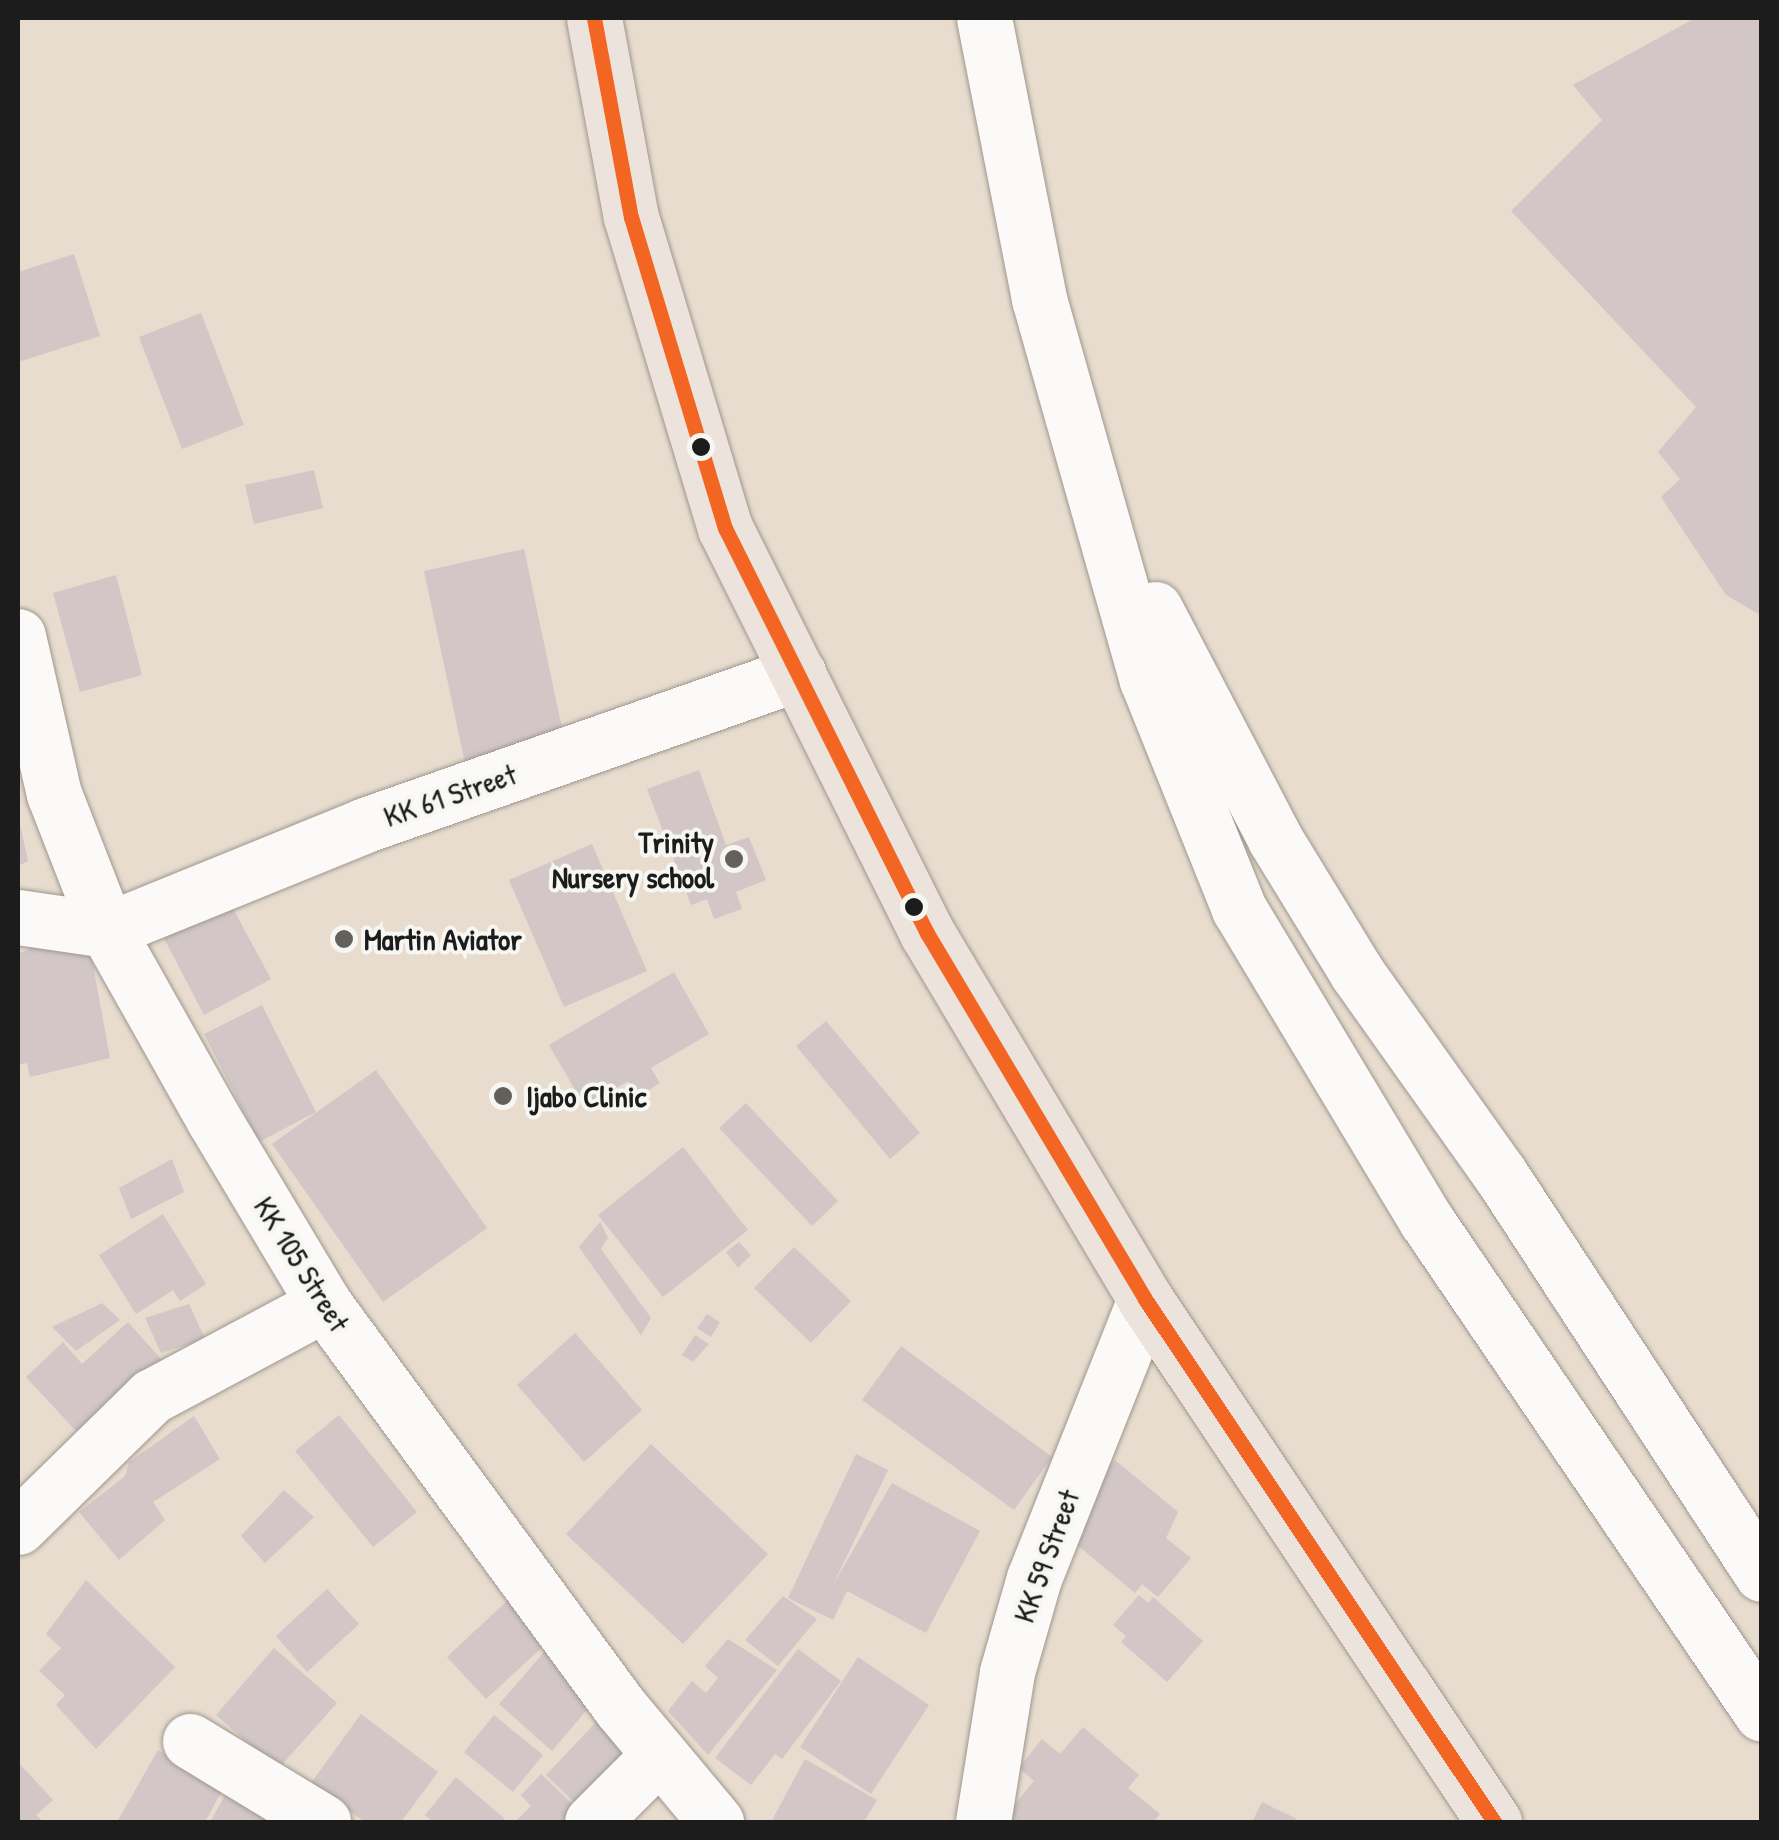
<!DOCTYPE html>
<style>
body{margin:0}
#map{position:relative;width:1779px;height:1840px;overflow:hidden;background:#e8dcce;font-family:"Patrick Hand",sans-serif}
div>[style]{position:absolute}
[style*='--x']{left:calc(var(--x)*1px);top:calc(var(--y)*1px);width:calc(var(--w)*1px);rotate:calc(var(--a)*1deg)}
.building>*{inset:0;background:#d2c6c7}
.roads{filter:drop-shadow(0 0 2px #9e978f) drop-shadow(0 0 2px #9e978f)}
.minor>*{height:55px;margin:-27.5px;padding:0 27.5px;transform-origin:27.5px;border-radius:27.5px;background:#fcfaf8}
.major>*{height:55px;margin:-27.5px;padding:0 27.5px;transform-origin:27.5px;border-radius:27.5px;background:#ece4dc}
.bus-1>*{height:15px;margin:-7.5px;padding:0 7.5px;transform-origin:7.5px;border-radius:7.5px;background:#f26522}
.dots>*{width:28px;height:28px;translate:-50% -50%;box-sizing:border-box;border:5px solid #f6f6f2;border-radius:50%}
span{translate:-50% -50%;white-space:nowrap;text-align:center;line-height:1.15;-webkit-text-stroke:8px #f6f6f2;paint-order:stroke}
.street-label{font-size:30px;color:#1c1c1c}
.poi-label{font-size:30px;color:#1c1c1c;font-weight:700}
.right{translate:-100% -50%;text-align:right}
.left{translate:0 -50%;text-align:left}
.frame{position:absolute;inset:0;border:20px solid #1c1c1c;pointer-events:none}
</style>
<div id="map">
<div class="building">
<div style="clip-path:polygon(1695px 18px,1762px 18px,1762px 616px,1726px 595px,1661px 497px,1680px 479px,1658px 452px,1696px 407px,1511px 211px,1602px 120px,1573px 85px)"></div>
<div style="clip-path:polygon(74px 254px,100px 336px,18px 362px,18px 272px)"></div>
<div style="clip-path:polygon(201px 313px,244px 425px,182px 449px,139px 337px)"></div>
<div style="clip-path:polygon(314px 470px,323px 508px,254px 524px,245px 485px)"></div>
<div style="clip-path:polygon(524px 549px,565px 742px,465px 763px,424px 571px)"></div>
<div style="clip-path:polygon(116px 575px,142px 675px,80px 692px,53px 593px)"></div>
<div style="clip-path:polygon(699px 770px,726px 845px,749px 837px,766px 880px,736px 892px,742px 909px,714px 919px,707px 899px,691px 905px,647px 789px)"></div>
<div style="clip-path:polygon(18px 815px,28px 861px,18px 866px)"></div>
<div style="clip-path:polygon(592px 844px,647px 971px,564px 1007px,509px 880px)"></div>
<div style="clip-path:polygon(222px 888px,271px 979px,204px 1015px,156px 923px)"></div>
<div style="clip-path:polygon(26px 941px,91px 954px,110px 1058px,30px 1077px,27px 1063px,18px 1065px,18px 953px,29px 950px)"></div>
<div style="clip-path:polygon(674px 972px,709px 1034px,651px 1068px,660px 1083px,638px 1097px,628px 1081px,585px 1107px,549px 1045px)"></div>
<div style="clip-path:polygon(262px 1005px,316px 1112px,259px 1142px,204px 1034px)"></div>
<div style="clip-path:polygon(826px 1021px,920px 1133px,890px 1159px,796px 1046px)"></div>
<div style="clip-path:polygon(376px 1070px,487px 1228px,383px 1302px,272px 1144px)"></div>
<div style="clip-path:polygon(746px 1103px,838px 1201px,812px 1226px,719px 1128px)"></div>
<div style="clip-path:polygon(683px 1147px,748px 1230px,663px 1297px,598px 1215px)"></div>
<div style="clip-path:polygon(172px 1159px,184px 1192px,131px 1219px,119px 1188px)"></div>
<div style="clip-path:polygon(163px 1214px,206px 1284px,180px 1301px,173px 1290px,136px 1314px,99px 1255px)"></div>
<div style="clip-path:polygon(600px 1222px,608px 1238px,601px 1249px,651px 1318px,641px 1335px,579px 1247px)"></div>
<div style="clip-path:polygon(739px 1242px,751px 1255px,738px 1268px,726px 1252px)"></div>
<div style="clip-path:polygon(794px 1247px,851px 1301px,811px 1343px,754px 1288px)"></div>
<div style="clip-path:polygon(102px 1303px,120px 1320px,76px 1351px,52px 1327px)"></div>
<div style="clip-path:polygon(189px 1304px,205px 1339px,161px 1353px,145px 1318px)"></div>
<div style="clip-path:polygon(707px 1314px,720px 1322px,711px 1337px,697px 1328px)"></div>
<div style="clip-path:polygon(128px 1322px,169px 1368px,76px 1431px,26px 1377px,63px 1342px,82px 1364px)"></div>
<div style="clip-path:polygon(575px 1333px,642px 1410px,584px 1462px,517px 1385px)"></div>
<div style="clip-path:polygon(695px 1335px,709px 1344px,693px 1362px,682px 1355px)"></div>
<div style="clip-path:polygon(901px 1346px,1052px 1457px,1014px 1510px,862px 1400px)"></div>
<div style="clip-path:polygon(339px 1415px,417px 1512px,373px 1547px,295px 1451px)"></div>
<div style="clip-path:polygon(194px 1416px,220px 1459px,153px 1502px,165px 1520px,119px 1560px,79px 1512px,125px 1476px,129px 1462px)"></div>
<div style="clip-path:polygon(651px 1444px,768px 1554px,683px 1644px,566px 1534px)"></div>
<div style="clip-path:polygon(856px 1454px,888px 1470px,833px 1585px,892px 1483px,980px 1531px,926px 1633px,847px 1591px,833px 1620px,788px 1598px)"></div>
<div style="clip-path:polygon(1115px 1460px,1178px 1512px,1166px 1538px,1191px 1558px,1158px 1597px,1142px 1584px,1135px 1593px,1058px 1529px)"></div>
<div style="clip-path:polygon(284px 1490px,314px 1517px,265px 1563px,241px 1536px)"></div>
<div style="clip-path:polygon(86px 1580px,175px 1667px,96px 1749px,56px 1705px,65px 1695px,39px 1671px,61px 1648px,46px 1634px)"></div>
<div style="clip-path:polygon(327px 1589px,359px 1624px,307px 1672px,276px 1636px)"></div>
<div style="clip-path:polygon(1139px 1595px,1148px 1603px,1153px 1597px,1203px 1641px,1167px 1682px,1121px 1642px,1126px 1636px,1113px 1625px)"></div>
<div style="clip-path:polygon(783px 1596px,817px 1619px,778px 1666px,745px 1640px)"></div>
<div style="clip-path:polygon(509px 1599px,548px 1642px,486px 1699px,447px 1657px)"></div>
<div style="clip-path:polygon(728px 1639px,777px 1670px,708px 1755px,668px 1711px,692px 1681px,706px 1693px,718px 1678px,705px 1666px)"></div>
<div style="clip-path:polygon(274px 1648px,337px 1703px,278px 1769px,216px 1715px)"></div>
<div style="clip-path:polygon(798px 1649px,841px 1681px,782px 1759px,775px 1754px,751px 1785px,715px 1758px)"></div>
<div style="clip-path:polygon(545px 1651px,597px 1698px,552px 1751px,499px 1704px)"></div>
<div style="clip-path:polygon(858px 1657px,929px 1705px,871px 1794px,800px 1747px)"></div>
<div style="clip-path:polygon(361px 1714px,438px 1772px,401px 1822px,365px 1822px,311px 1783px)"></div>
<div style="clip-path:polygon(494px 1715px,543px 1755px,513px 1792px,464px 1752px)"></div>
<div style="clip-path:polygon(599px 1719px,634px 1753px,581px 1809px,546px 1775px)"></div>
<div style="clip-path:polygon(1083px 1727px,1139px 1775px,1128px 1788px,1160px 1814px,1153px 1822px,1012px 1822px,1005px 1816px,1034px 1781px,1019px 1768px,1042px 1739px,1060px 1754px)"></div>
<div style="clip-path:polygon(158px 1750px,224px 1787px,205px 1822px,117px 1822px)"></div>
<div style="clip-path:polygon(805px 1759px,877px 1800px,864px 1822px,771px 1822px)"></div>
<div style="clip-path:polygon(18px 1762px,53px 1800px,36px 1815px,44px 1822px,18px 1822px)"></div>
<div style="clip-path:polygon(541px 1774px,580px 1811px,569px 1822px,515px 1822px,531px 1806px,521px 1795px)"></div>
<div style="clip-path:polygon(456px 1777px,505px 1819px,502px 1822px,433px 1822px,425px 1815px)"></div>
<div style="clip-path:polygon(228px 1790px,287px 1822px,210px 1822px)"></div>
<div style="clip-path:polygon(1262px 1802px,1297px 1819px,1295px 1822px,1252px 1822px)"></div>
</div>
<div class="roads">
<div class="minor">
<div style="--x:984;--y:18;--w:286;--a:78.9"></div>
<div style="--x:1039;--y:299;--w:396;--a:74.2"></div>
<div style="--x:1147;--y:680;--w:247;--a:68.1"></div>
<div style="--x:1239;--y:909;--w:363;--a:59"></div>
<div style="--x:1426;--y:1220;--w:597;--a:55.78"></div>
<div style="--x:1155;--y:609;--w:259;--a:62.4"></div>
<div style="--x:1275;--y:839;--w:157;--a:58.5"></div>
<div style="--x:1357;--y:973;--w:247;--a:54.6"></div>
<div style="--x:1500;--y:1174;--w:478;--a:56.8"></div>
<div style="--x:18;--y:636;--w:162;--a:77.2"></div>
<div style="--x:54;--y:794;--w:146;--a:68.7"></div>
<div style="--x:107;--y:930;--w:218;--a:60.6"></div>
<div style="--x:214;--y:1120;--w:214;--a:59.1"></div>
<div style="--x:324;--y:1304;--w:500;--a:53.7"></div>
<div style="--x:620;--y:1707;--w:150;--a:50.1"></div>
<div style="--x:18;--y:917;--w:90;--a:8.3"></div>
<div style="--x:107;--y:930;--w:279;--a:-22.1"></div>
<div style="--x:365;--y:825;--w:459;--a:-19.3"></div>
<div style="--x:18;--y:1527;--w:187;--a:-44.4"></div>
<div style="--x:152;--y:1396;--w:195;--a:-28.1"></div>
<div style="--x:190;--y:1741;--w:156;--a:31.3"></div>
<div style="--x:592;--y:1822;--w:93;--a:-45"></div>
<div style="--x:983;--y:1822;--w:152;--a:-80.9"></div>
<div style="--x:1007;--y:1672;--w:98;--a:-74"></div>
<div style="--x:1034;--y:1578;--w:300;--a:-68.3"></div>
</div>
<div class="major">
<div style="--x:594;--y:18;--w:202;--a:79.5"></div>
<div style="--x:631;--y:217;--w:325;--a:73.2"></div>
<div style="--x:725;--y:528;--w:453;--a:63.5"></div>
<div style="--x:927;--y:933;--w:426;--a:59.2"></div>
<div style="--x:1145;--y:1299;--w:629;--a:56.28"></div>
</div>
</div>
<div class="bus-1">
<div style="--x:594;--y:18;--w:202;--a:79.5"></div>
<div style="--x:631;--y:217;--w:325;--a:73.2"></div>
<div style="--x:725;--y:528;--w:453;--a:63.5"></div>
<div style="--x:927;--y:933;--w:426;--a:59.2"></div>
<div style="--x:1145;--y:1299;--w:629;--a:56.28"></div>
</div>
<div class="dots">
<div style="left:701px;top:447px;background:#1c1c1c"></div>
<div style="left:734px;top:859px;background:#635f5a"></div>
<div style="left:914px;top:907px;background:#1c1c1c"></div>
<div style="left:344px;top:939px;background:#635f5a"></div>
<div style="left:503px;top:1096px;background:#635f5a"></div>
</div>
<div class="street-label">
<span style="left:450px;top:795px;rotate:-19deg">KK 61 Street</span>
<span style="left:302px;top:1264px;rotate:58deg">KK 105 Street</span>
<span style="left:1046px;top:1556px;rotate:-70deg">KK 59 Street</span>
</div>
<div class="poi-label">
<span class="right" style="left:714px;top:859px">Trinity<br>Nursery school</span>
<span class="left" style="left:364px;top:939px">Martin Aviator</span>
<span class="left" style="left:526px;top:1096px">Ijabo Clinic</span>
</div>
<div class="frame"></div>
</div>
